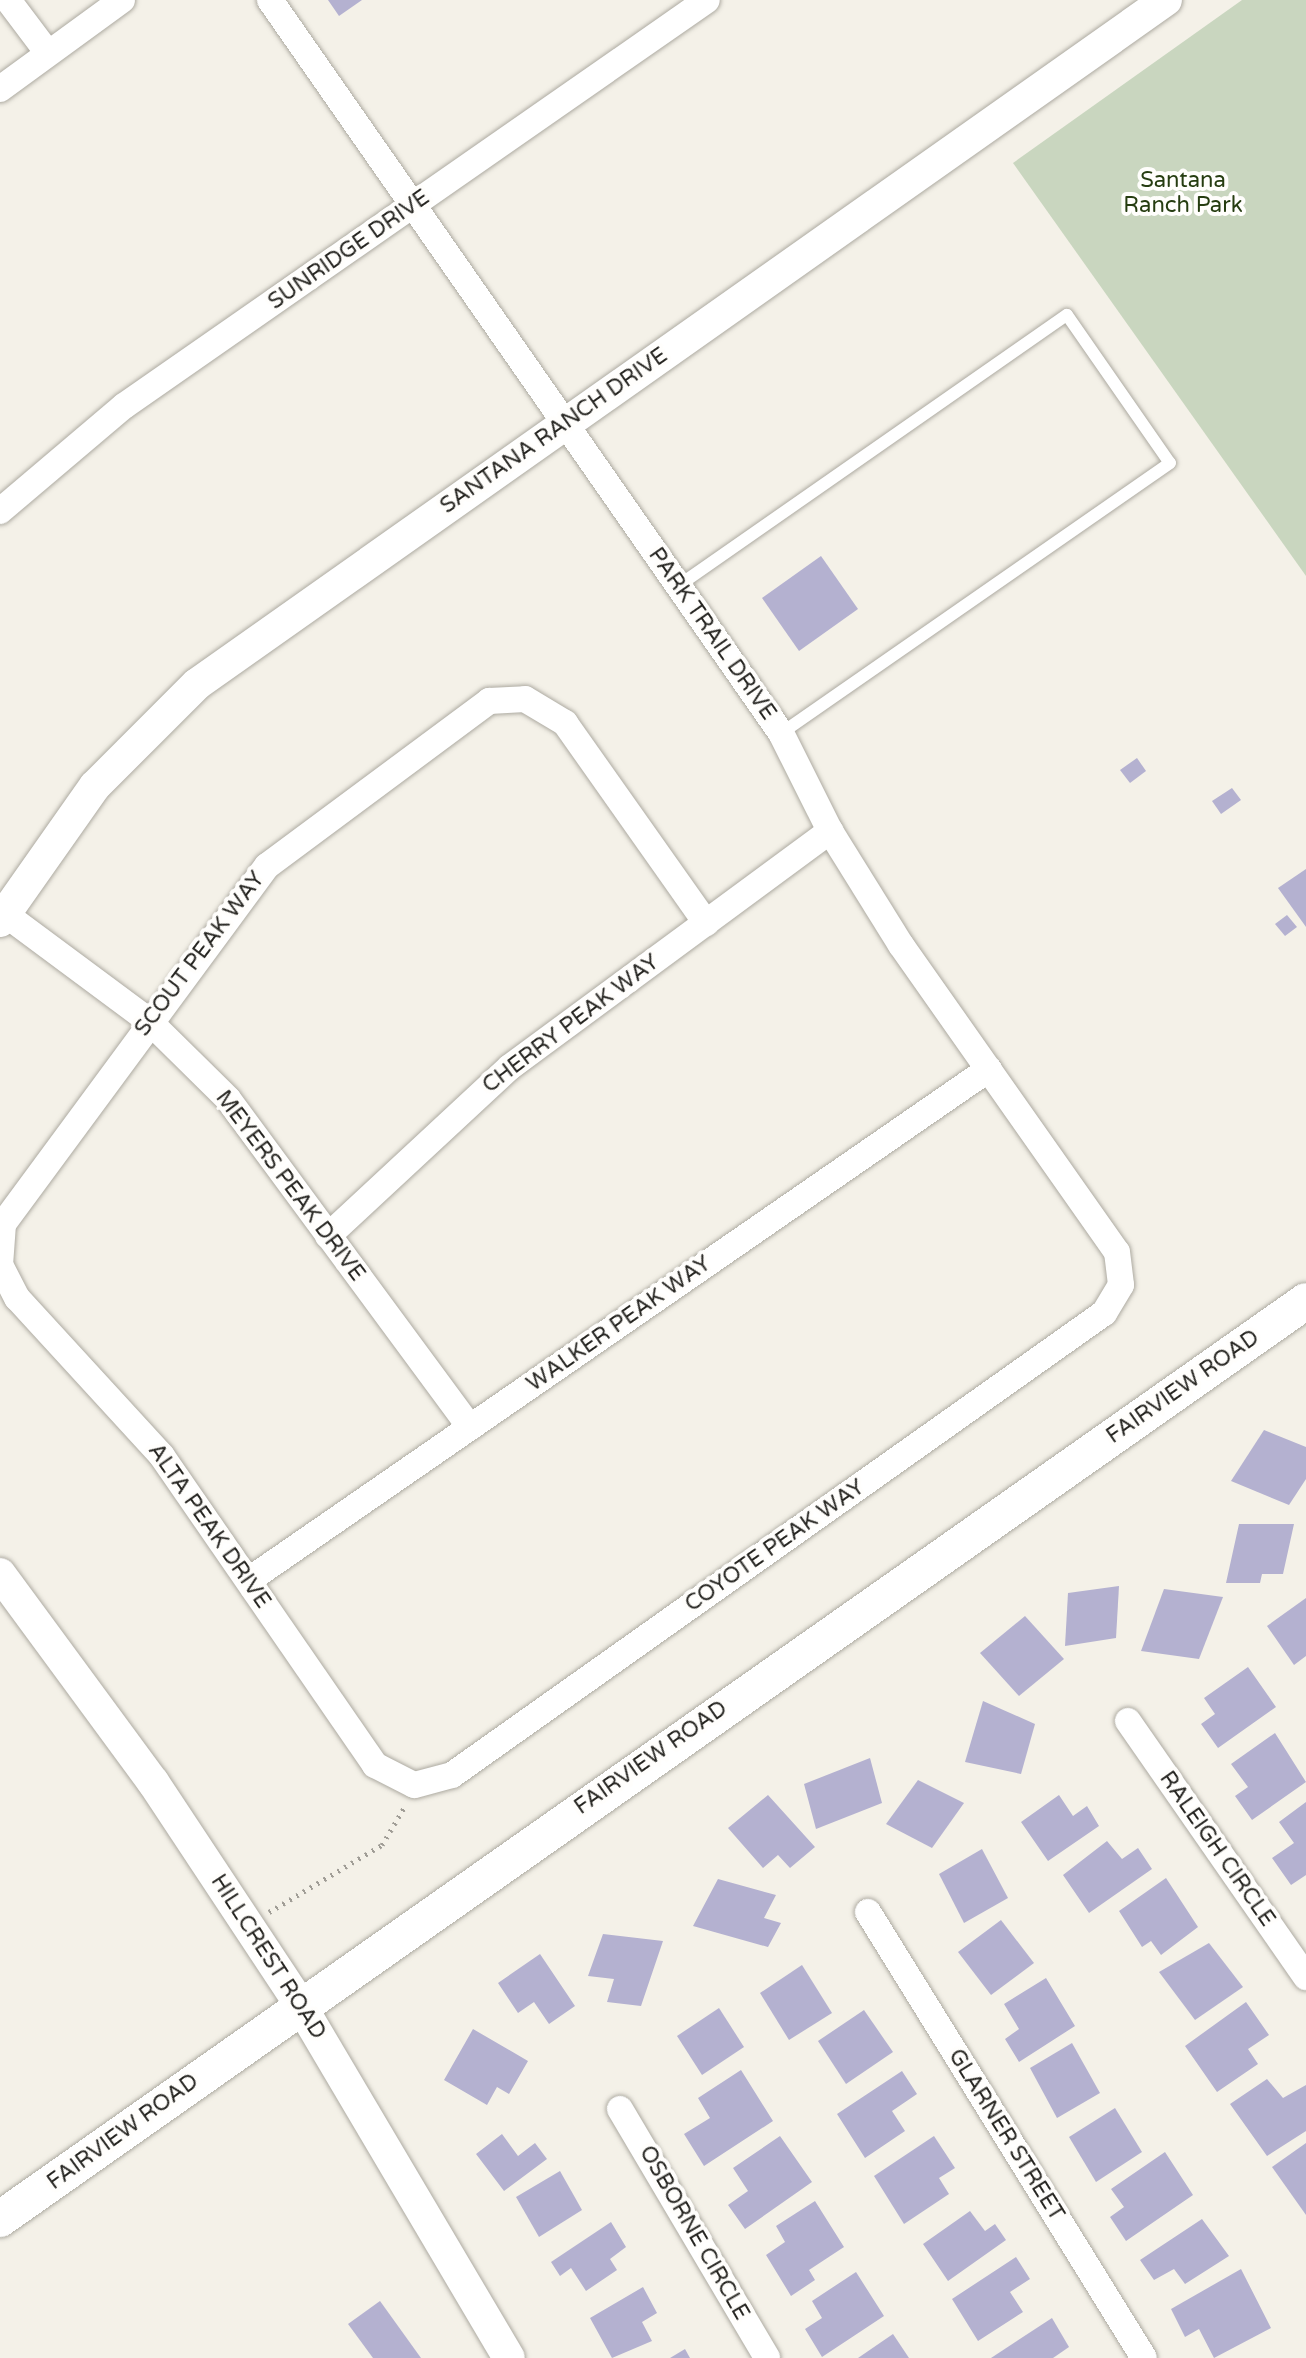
<!DOCTYPE html>
<style>
body{margin:0}
#map{position:relative;width:1306px;height:2358px;overflow:hidden;background:#f4f1e8;font-family:"Varela Round",sans-serif}
div>[style]{position:absolute}
[style*='--x']{left:calc(var(--x)*1px);top:calc(var(--y)*1px);width:calc(var(--w)*1px);rotate:calc(var(--a)*1deg)}
.green>*{inset:0;background:#c9d6bf}
.building>*{inset:0;background:#b4b1d0}
.path>*{height:5px;margin-top:-2.5px;transform-origin:0;background:repeating-linear-gradient(90deg,#a09d96 0 2px,transparent 0 8px)}
.roads{filter:drop-shadow(0 0 2px #adaaa1) drop-shadow(0 0 2px #adaaa1)}
.service>*{height:12px;margin:-6px;padding:0 6px;transform-origin:6px;border-radius:6px;background:#fff}
.minor>*{height:26px;margin:-13px;padding:0 13px;transform-origin:13px;border-radius:13px;background:#fff}
.tertiary>*{height:32px;margin:-16px;padding:0 16px;transform-origin:16px;border-radius:16px;background:#fff}
.secondary>*{height:36px;margin:-18px;padding:0 18px;transform-origin:18px;border-radius:18px;background:#fff}
span{translate:-50% -50%;white-space:nowrap;text-align:center;line-height:1.15;-webkit-text-stroke:8px #fffefc;paint-order:stroke}
.park-label{font-size:22px;color:#263d11}
.street-label{font-size:22px;color:#272622}
</style>
<div id="map">
<div class="green">
<div style="clip-path:polygon(1242px 0,1306px 0,1306px 576px,1013px 163px)"></div>
</div>
<div class="building">
<div style="clip-path:polygon(328px 0,362px 0,339px 16px)"></div>
<div style="clip-path:polygon(821px 556px,858px 609px,799px 651px,762px 598px)"></div>
<div style="clip-path:polygon(1137px 758px,1146px 771px,1130px 783px,1120px 770px)"></div>
<div style="clip-path:polygon(1232px 788px,1241px 800px,1221px 814px,1212px 801px)"></div>
<div style="clip-path:polygon(1306px 869px,1306px 927px,1278px 888px)"></div>
<div style="clip-path:polygon(1287px 915px,1297px 927px,1285px 936px,1275px 924px)"></div>
<div style="clip-path:polygon(1264px 1430px,1306px 1447px,1306px 1479px,1289px 1505px,1231px 1481px)"></div>
<div style="clip-path:polygon(1239px 1524px,1294px 1524px,1283px 1574px,1262px 1574px,1260px 1583px,1226px 1583px)"></div>
<div style="clip-path:polygon(1119px 1586px,1116px 1638px,1065px 1646px,1068px 1593px)"></div>
<div style="clip-path:polygon(1164px 1589px,1223px 1597px,1199px 1659px,1141px 1651px)"></div>
<div style="clip-path:polygon(1306px 1598px,1306px 1656px,1294px 1665px,1267px 1626px)"></div>
<div style="clip-path:polygon(1025px 1616px,1064px 1659px,1019px 1696px,980px 1653px)"></div>
<div style="clip-path:polygon(1248px 1667px,1276px 1707px,1218px 1748px,1201px 1724px,1215px 1714px,1204px 1698px)"></div>
<div style="clip-path:polygon(983px 1701px,1035px 1724px,1021px 1774px,965px 1762px)"></div>
<div style="clip-path:polygon(1275px 1733px,1306px 1782px,1252px 1820px,1235px 1796px,1248px 1787px,1231px 1764px)"></div>
<div style="clip-path:polygon(870px 1758px,882px 1803px,816px 1829px,804px 1784px)"></div>
<div style="clip-path:polygon(918px 1780px,964px 1803px,932px 1848px,886px 1824px)"></div>
<div style="clip-path:polygon(768px 1795px,815px 1847px,790px 1868px,778px 1855px,763px 1868px,728px 1828px)"></div>
<div style="clip-path:polygon(1059px 1795px,1073px 1816px,1087px 1806px,1099px 1826px,1048px 1861px,1021px 1822px)"></div>
<div style="clip-path:polygon(1306px 1802px,1306px 1875px,1291px 1885px,1272px 1858px,1294px 1843px,1279px 1822px)"></div>
<div style="clip-path:polygon(1107px 1841px,1122px 1859px,1138px 1848px,1152px 1869px,1089px 1913px,1063px 1875px)"></div>
<div style="clip-path:polygon(982px 1849px,1008px 1898px,964px 1923px,939px 1874px)"></div>
<div style="clip-path:polygon(1166px 1878px,1198px 1927px,1161px 1955px,1151px 1941px,1142px 1947px,1119px 1911px)"></div>
<div style="clip-path:polygon(718px 1879px,776px 1895px,764px 1918px,781px 1923px,768px 1947px,693px 1926px)"></div>
<div style="clip-path:polygon(1001px 1920px,1034px 1963px,991px 1995px,958px 1952px)"></div>
<div style="clip-path:polygon(603px 1934px,663px 1941px,641px 2006px,607px 2002px,614px 1979px,588px 1976px)"></div>
<div style="clip-path:polygon(1209px 1943px,1243px 1987px,1195px 2020px,1159px 1972px)"></div>
<div style="clip-path:polygon(540px 1954px,575px 2006px,549px 2024px,534px 2002px,518px 2013px,498px 1983px)"></div>
<div style="clip-path:polygon(802px 1965px,832px 2013px,789px 2040px,760px 1993px)"></div>
<div style="clip-path:polygon(1046px 1978px,1075px 2026px,1019px 2062px,1005px 2039px,1019px 2029px,1004px 2004px)"></div>
<div style="clip-path:polygon(1246px 2002px,1269px 2035px,1248px 2049px,1258px 2064px,1217px 2092px,1185px 2046px)"></div>
<div style="clip-path:polygon(719px 2008px,744px 2047px,702px 2075px,677px 2036px)"></div>
<div style="clip-path:polygon(864px 2010px,893px 2052px,846px 2084px,818px 2041px)"></div>
<div style="clip-path:polygon(473px 2029px,528px 2061px,509px 2094px,497px 2087px,487px 2105px,444px 2080px)"></div>
<div style="clip-path:polygon(1072px 2043px,1100px 2093px,1057px 2118px,1030px 2068px)"></div>
<div style="clip-path:polygon(741px 2070px,773px 2121px,704px 2166px,684px 2134px,710px 2118px,698px 2098px)"></div>
<div style="clip-path:polygon(902px 2071px,917px 2094px,892px 2111px,905px 2131px,865px 2158px,837px 2114px)"></div>
<div style="clip-path:polygon(1267px 2079px,1283px 2098px,1306px 2085px,1306px 2131px,1267px 2156px,1230px 2104px)"></div>
<div style="clip-path:polygon(1115px 2108px,1142px 2152px,1096px 2182px,1069px 2137px)"></div>
<div style="clip-path:polygon(502px 2134px,518px 2156px,535px 2143px,547px 2159px,504px 2191px,476px 2154px)"></div>
<div style="clip-path:polygon(780px 2136px,812px 2182px,745px 2229px,728px 2205px,748px 2191px,733px 2168px)"></div>
<div style="clip-path:polygon(934px 2136px,955px 2168px,939px 2178px,949px 2194px,904px 2224px,874px 2176px)"></div>
<div style="clip-path:polygon(1306px 2143px,1306px 2215px,1272px 2167px)"></div>
<div style="clip-path:polygon(1165px 2152px,1193px 2195px,1126px 2241px,1110px 2217px,1124px 2207px,1111px 2189px)"></div>
<div style="clip-path:polygon(560px 2171px,582px 2210px,539px 2237px,516px 2197px)"></div>
<div style="clip-path:polygon(815px 2201px,844px 2247px,809px 2270px,815px 2280px,791px 2296px,766px 2255px,785px 2242px,776px 2226px)"></div>
<div style="clip-path:polygon(970px 2211px,985px 2231px,995px 2224px,1006px 2240px,948px 2281px,923px 2244px)"></div>
<div style="clip-path:polygon(1202px 2219px,1229px 2256px,1185px 2284px,1174px 2269px,1154px 2280px,1140px 2260px)"></div>
<div style="clip-path:polygon(611px 2222px,626px 2247px,610px 2259px,617px 2270px,586px 2291px,571px 2268px,560px 2276px,551px 2262px)"></div>
<div style="clip-path:polygon(1016px 2257px,1030px 2279px,1010px 2292px,1023px 2312px,978px 2341px,952px 2299px)"></div>
<div style="clip-path:polygon(1241px 2269px,1271px 2328px,1214px 2358px,1199px 2329px,1185px 2337px,1171px 2309px)"></div>
<div style="clip-path:polygon(856px 2272px,884px 2316px,822px 2357px,805px 2329px,822px 2318px,812px 2301px)"></div>
<div style="clip-path:polygon(643px 2287px,657px 2313px,642px 2322px,652px 2341px,612px 2358px,590px 2318px)"></div>
<div style="clip-path:polygon(380px 2301px,421px 2358px,373px 2358px,348px 2324px)"></div>
<div style="clip-path:polygon(1052px 2318px,1069px 2347px,1053px 2358px,991px 2358px)"></div>
<div style="clip-path:polygon(893px 2334px,909px 2358px,858px 2358px)"></div>
<div style="clip-path:polygon(685px 2349px,690px 2358px,670px 2358px)"></div>
</div>
<div class="path">
<div style="--x:269;--y:1912;--w:131;--a:-30.7"></div>
<div style="--x:382;--y:1845;--w:43;--a:-59.3"></div>
</div>
<div class="roads">
<div class="service">
<div style="--x:678;--y:586;--w:474;--a:-34.9"></div>
<div style="--x:1067;--y:315;--w:180;--a:55.2"></div>
<div style="--x:1170;--y:463;--w:474;--a:145.2"></div>
</div>
<div class="minor">
<div style="--x:8;--y:0;--w:66;--a:53"></div>
<div style="--x:270;--y:0;--w:894;--a:55.12"></div>
<div style="--x:781;--y:733;--w:110;--a:63.4"></div>
<div style="--x:830;--y:831;--w:134;--a:58.1"></div>
<div style="--x:901;--y:945;--w:375;--a:54.9"></div>
<div style="--x:1117;--y:1252;--w:33;--a:83"></div>
<div style="--x:1121;--y:1285;--w:33;--a:121"></div>
<div style="--x:1104;--y:1313;--w:799;--a:144.68"></div>
<div style="--x:452;--y:1775;--w:39;--a:165"></div>
<div style="--x:414;--y:1785;--w:44;--a:-152.9"></div>
<div style="--x:375;--y:1765;--w:375;--a:-124.6"></div>
<div style="--x:162;--y:1456;--w:214;--a:-132.5"></div>
<div style="--x:17;--y:1298;--w:37;--a:-117"></div>
<div style="--x:0;--y:1265;--w:41;--a:-85.8"></div>
<div style="--x:3;--y:1224;--w:445;--a:-53.6"></div>
<div style="--x:267;--y:866;--w:277;--a:-36.6"></div>
<div style="--x:489;--y:701;--w:36;--a:-3"></div>
<div style="--x:525;--y:699;--w:47;--a:31"></div>
<div style="--x:565;--y:723;--w:245;--a:54.8"></div>
<div style="--x:0;--y:89;--w:151;--a:-36.1"></div>
<div style="--x:0;--y:511;--w:162;--a:-40.3"></div>
<div style="--x:124;--y:406;--w:710;--a:-34.85"></div>
<div style="--x:5;--y:914;--w:179;--a:36.6"></div>
<div style="--x:149;--y:1021;--w:111;--a:44.6"></div>
<div style="--x:228;--y:1099;--w:408;--a:53.6"></div>
<div style="--x:328;--y:1236;--w:248;--a:-42.9"></div>
<div style="--x:510;--y:1067;--w:398;--a:-36.4"></div>
<div style="--x:249;--y:1580;--w:899;--a:-34.63"></div>
<div style="--x:1128;--y:1721;--w:312;--a:55.2"></div>
<div style="--x:868;--y:1912;--w:524;--a:58.25"></div>
<div style="--x:620;--y:2109;--w:289;--a:59.4"></div>
</div>
<div class="tertiary">
<div style="--x:0;--y:921;--w:165;--a:-54.9"></div>
<div style="--x:95;--y:786;--w:144;--a:-45"></div>
<div style="--x:197;--y:684;--w:1186;--a:-35.22"></div>
<div style="--x:0;--y:1574;--w:258;--a:53.7"></div>
<div style="--x:153;--y:1782;--w:265;--a:56.5"></div>
<div style="--x:299;--y:2003;--w:412;--a:59.4"></div>
</div>
<div class="secondary">
<div style="--x:0;--y:2219;--w:1596;--a:-35.1"></div>
</div>
</div>
<div class="park-label">
<span style="left:1183px;top:193px">Santana<br>Ranch Park</span>
</div>
<div class="street-label">
<span style="left:349px;top:250px;rotate:-35deg">SUNRIDGE DRIVE</span>
<span style="left:554px;top:431px;rotate:-35deg">SANTANA RANCH DRIVE</span>
<span style="left:712px;top:634px;rotate:55deg">PARK TRAIL DRIVE</span>
<span style="left:200px;top:954px;rotate:-53deg">SCOUT PEAK WAY</span>
<span style="left:571px;top:1024px;rotate:-37deg">CHERRY PEAK WAY</span>
<span style="left:290px;top:1186px;rotate:53deg">MEYERS PEAK DRIVE</span>
<span style="left:619px;top:1324px;rotate:-35deg">WALKER PEAK WAY</span>
<span style="left:1183px;top:1387px;rotate:-35deg">FAIRVIEW ROAD</span>
<span style="left:209px;top:1526px;rotate:55deg">ALTA PEAK DRIVE</span>
<span style="left:775px;top:1546px;rotate:-35deg">COYOTE PEAK WAY</span>
<span style="left:651px;top:1758px;rotate:-35deg">FAIRVIEW ROAD</span>
<span style="left:1217px;top:1849px;rotate:55deg">RALEIGH CIRCLE</span>
<span style="left:268px;top:1957px;rotate:57deg">HILLCREST ROAD</span>
<span style="left:123px;top:2132px;rotate:-36deg">FAIRVIEW ROAD</span>
<span style="left:1006px;top:2135px;rotate:58deg">GLARNER STREET</span>
<span style="left:694px;top:2233px;rotate:60deg">OSBORNE CIRCLE</span>
</div>
</div>
